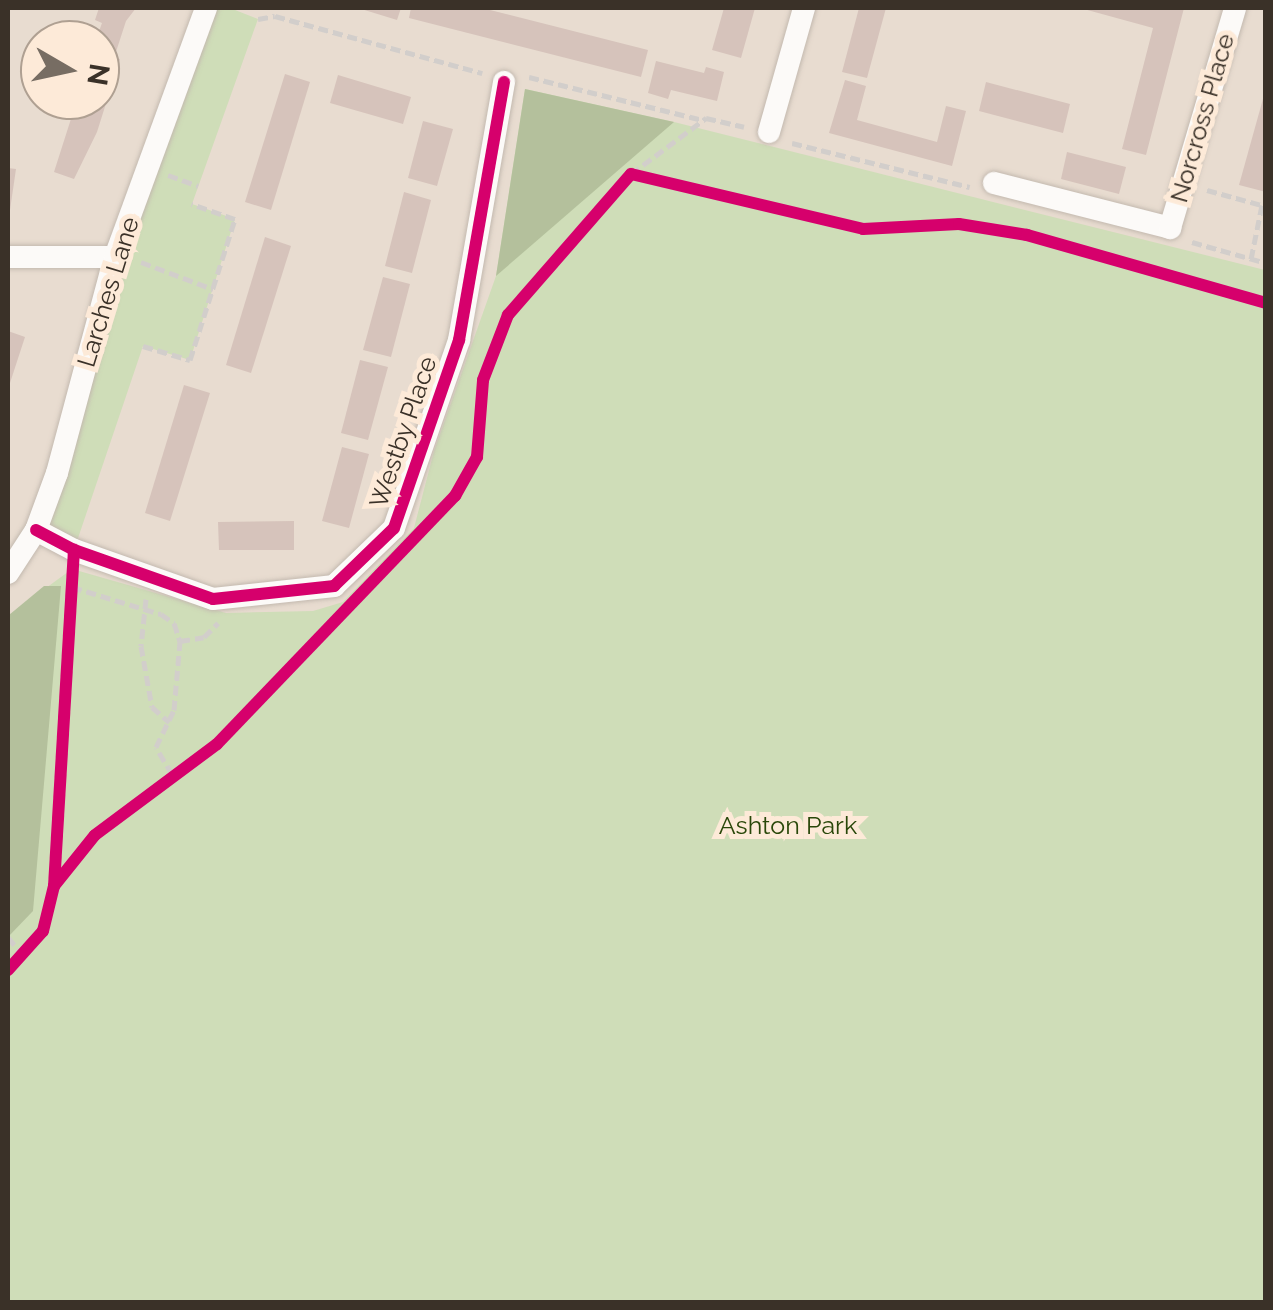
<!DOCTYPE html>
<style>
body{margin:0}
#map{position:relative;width:1273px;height:1310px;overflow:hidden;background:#e8dcd0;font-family:Raleway,sans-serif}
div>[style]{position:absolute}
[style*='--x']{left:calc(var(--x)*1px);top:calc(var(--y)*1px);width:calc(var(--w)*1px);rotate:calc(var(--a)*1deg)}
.green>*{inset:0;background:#cfddb8}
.forest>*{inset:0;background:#b4c09c}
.building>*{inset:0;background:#d6c3bb}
.path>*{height:5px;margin-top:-2.5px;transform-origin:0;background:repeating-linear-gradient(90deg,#d2cecb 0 10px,transparent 0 15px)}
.roads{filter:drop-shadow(0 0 2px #c3b9af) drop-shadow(0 0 2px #c3b9af)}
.street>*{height:22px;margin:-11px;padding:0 11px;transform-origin:11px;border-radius:11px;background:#fcfaf8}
.cycleway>*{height:12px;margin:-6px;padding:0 6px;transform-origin:6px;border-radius:6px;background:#d6006c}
span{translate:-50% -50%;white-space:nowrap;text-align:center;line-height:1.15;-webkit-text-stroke:10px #fdead8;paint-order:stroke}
.street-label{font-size:25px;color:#3a3128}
.park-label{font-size:25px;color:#294709}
.frame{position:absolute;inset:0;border:10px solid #3a3128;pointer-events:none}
.north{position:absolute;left:20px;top:20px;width:100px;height:100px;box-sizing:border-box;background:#fdead8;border:2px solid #afa092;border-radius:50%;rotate:99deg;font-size:28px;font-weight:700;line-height:40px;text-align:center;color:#3a3128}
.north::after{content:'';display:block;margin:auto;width:35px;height:45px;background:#776d63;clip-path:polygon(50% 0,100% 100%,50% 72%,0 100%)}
</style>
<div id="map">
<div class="green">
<div style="clip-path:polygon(205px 8px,230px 8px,258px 19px,192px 204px,235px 219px,190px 360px,143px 346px,74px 550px,36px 530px)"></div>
<div style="clip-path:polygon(525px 89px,674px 122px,1265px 270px,1265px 1302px,8px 1302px,9px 615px,72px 569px,226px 613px,313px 611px,343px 602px,414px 528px,434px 451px,496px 276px)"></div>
</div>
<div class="forest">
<div style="clip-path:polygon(525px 89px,674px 122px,496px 276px)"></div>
<div style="clip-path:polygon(44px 586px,61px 586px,33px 911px,8px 937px,9px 615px)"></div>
</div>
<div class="building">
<div style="clip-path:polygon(99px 8px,136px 8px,126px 21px,114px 58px,120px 59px,97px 132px,74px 179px,54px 172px,77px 100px,100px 100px,100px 40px,96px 40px,102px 23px,95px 20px)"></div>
<div style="clip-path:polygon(358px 8px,401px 8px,397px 20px)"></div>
<div style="clip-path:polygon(411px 8px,482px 8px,648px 50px,641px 77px,409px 18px)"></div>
<div style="clip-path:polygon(724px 8px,755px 8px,741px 58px,712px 50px)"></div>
<div style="clip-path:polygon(859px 8px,886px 8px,867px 78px,842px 72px)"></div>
<div style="clip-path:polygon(1080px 8px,1184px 8px,1146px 155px,1122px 149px,1153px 28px)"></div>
<div style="clip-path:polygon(656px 61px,704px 73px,706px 67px,724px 72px,717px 101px,671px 90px,668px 99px,648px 93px)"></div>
<div style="clip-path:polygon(285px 74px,310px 82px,271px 210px,245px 202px)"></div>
<div style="clip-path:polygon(338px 75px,411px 97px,403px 124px,330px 103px)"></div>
<div style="clip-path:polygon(845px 80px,866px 86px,857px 120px,937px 142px,946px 106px,966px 111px,952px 166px,829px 133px)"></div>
<div style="clip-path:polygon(986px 82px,1070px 104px,1063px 133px,979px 111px)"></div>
<div style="clip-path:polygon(1266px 88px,1266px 192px,1239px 185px)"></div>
<div style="clip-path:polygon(423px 121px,453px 129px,437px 186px,408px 178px)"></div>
<div style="clip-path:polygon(1067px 152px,1126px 167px,1119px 194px,1061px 179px)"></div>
<div style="clip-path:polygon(8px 168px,16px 169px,10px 210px,8px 210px)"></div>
<div style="clip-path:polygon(404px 192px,431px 200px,412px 273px,385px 266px)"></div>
<div style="clip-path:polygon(265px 237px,291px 246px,251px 373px,226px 365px)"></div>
<div style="clip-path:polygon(383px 277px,410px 284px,391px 357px,363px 350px)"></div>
<div style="clip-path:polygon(8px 331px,25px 337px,8px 389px)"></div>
<div style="clip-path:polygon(360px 360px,388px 367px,368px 440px,341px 433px)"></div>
<div style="clip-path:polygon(184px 385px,210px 393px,170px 521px,145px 513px)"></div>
<div style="clip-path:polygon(342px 447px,369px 454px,349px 528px,322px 521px)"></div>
<div style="clip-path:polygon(294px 521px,294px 550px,219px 550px,218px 522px)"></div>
</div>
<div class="path">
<div style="--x:258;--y:19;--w:17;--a:-10"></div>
<div style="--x:275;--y:16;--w:215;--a:15.4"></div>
<div style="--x:529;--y:77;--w:179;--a:13.9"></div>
<div style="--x:792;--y:143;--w:183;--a:13.9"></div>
<div style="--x:631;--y:174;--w:94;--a:-36.7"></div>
<div style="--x:706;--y:118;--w:39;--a:13"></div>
<div style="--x:168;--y:175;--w:32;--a:20"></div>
<div style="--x:1207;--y:190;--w:57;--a:15.3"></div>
<div style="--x:1262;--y:205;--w:55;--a:101.5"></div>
<div style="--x:1192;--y:242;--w:77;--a:15.8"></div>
<div style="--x:141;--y:262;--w:77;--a:20.6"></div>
<div style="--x:143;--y:346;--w:49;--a:16.6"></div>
<div style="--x:190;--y:360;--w:148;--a:-72.3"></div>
<div style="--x:235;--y:219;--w:46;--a:-160.8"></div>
<div style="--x:72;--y:587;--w:93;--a:16.9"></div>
<div style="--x:161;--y:614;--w:16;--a:35"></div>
<div style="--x:174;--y:623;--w:19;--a:72"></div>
<div style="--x:146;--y:599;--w:47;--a:96.1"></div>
<div style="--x:141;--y:646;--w:62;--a:79.8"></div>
<div style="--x:152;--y:707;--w:23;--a:41"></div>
<div style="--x:172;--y:774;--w:31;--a:-121"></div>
<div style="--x:156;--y:747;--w:41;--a:-64.1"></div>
<div style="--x:174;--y:710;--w:69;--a:-85"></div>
<div style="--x:180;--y:641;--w:24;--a:-9"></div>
<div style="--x:204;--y:637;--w:20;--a:-45"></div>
<div style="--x:8;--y:937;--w:22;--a:51"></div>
</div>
<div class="roads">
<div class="street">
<div style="--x:769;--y:132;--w:129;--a:-74.2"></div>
<div style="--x:994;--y:183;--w:182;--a:14.3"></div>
<div style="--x:1170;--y:228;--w:229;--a:-73.5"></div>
<div style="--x:8;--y:257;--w:107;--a:0"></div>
<div style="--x:36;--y:530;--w:43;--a:27.8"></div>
<div style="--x:74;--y:550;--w:147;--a:19.4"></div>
<div style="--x:213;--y:599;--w:122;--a:-6.1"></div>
<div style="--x:334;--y:586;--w:83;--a:-44"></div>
<div style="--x:394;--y:528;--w:199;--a:-70.9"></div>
<div style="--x:459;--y:340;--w:262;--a:-80.1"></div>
<div style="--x:8;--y:573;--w:51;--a:-56.9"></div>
<div style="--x:36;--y:530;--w:61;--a:-69.8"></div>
<div style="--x:57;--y:473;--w:224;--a:-75"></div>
<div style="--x:115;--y:257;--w:265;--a:-69.9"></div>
</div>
</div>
<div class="cycleway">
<div style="--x:36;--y:530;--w:43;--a:27.8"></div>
<div style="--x:74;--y:550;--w:147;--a:19.4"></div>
<div style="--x:213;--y:599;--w:122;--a:-6.1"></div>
<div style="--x:334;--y:586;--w:83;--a:-44"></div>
<div style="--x:394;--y:528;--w:199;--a:-70.9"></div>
<div style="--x:459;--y:340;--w:262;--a:-80.1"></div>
<div style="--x:54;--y:886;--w:65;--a:-51.2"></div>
<div style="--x:95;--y:835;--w:152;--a:-36.7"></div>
<div style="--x:217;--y:744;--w:344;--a:-46.2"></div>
<div style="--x:455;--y:496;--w:45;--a:-60.6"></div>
<div style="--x:477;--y:457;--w:77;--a:-85.5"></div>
<div style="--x:483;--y:380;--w:70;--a:-69"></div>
<div style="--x:508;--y:315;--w:187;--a:-48.9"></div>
<div style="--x:631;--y:174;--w:238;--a:13.3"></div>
<div style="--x:863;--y:229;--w:96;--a:-3"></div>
<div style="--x:959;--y:224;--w:69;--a:9.2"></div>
<div style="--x:1027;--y:235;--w:248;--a:15.9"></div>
<div style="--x:8;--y:970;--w:52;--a:-48.1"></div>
<div style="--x:43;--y:931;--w:46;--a:-76.3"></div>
<div style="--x:54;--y:886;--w:337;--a:-86.6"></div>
</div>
<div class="street-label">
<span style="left:1202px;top:118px;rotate:-74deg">Norcross Place</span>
<span style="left:108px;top:292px;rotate:-73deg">Larches Lane</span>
<span style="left:403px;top:432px;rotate:-71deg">Westby Place</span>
</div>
<div class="park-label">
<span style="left:788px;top:825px">Ashton Park</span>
</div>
<div class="frame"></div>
<div class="north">N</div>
</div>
